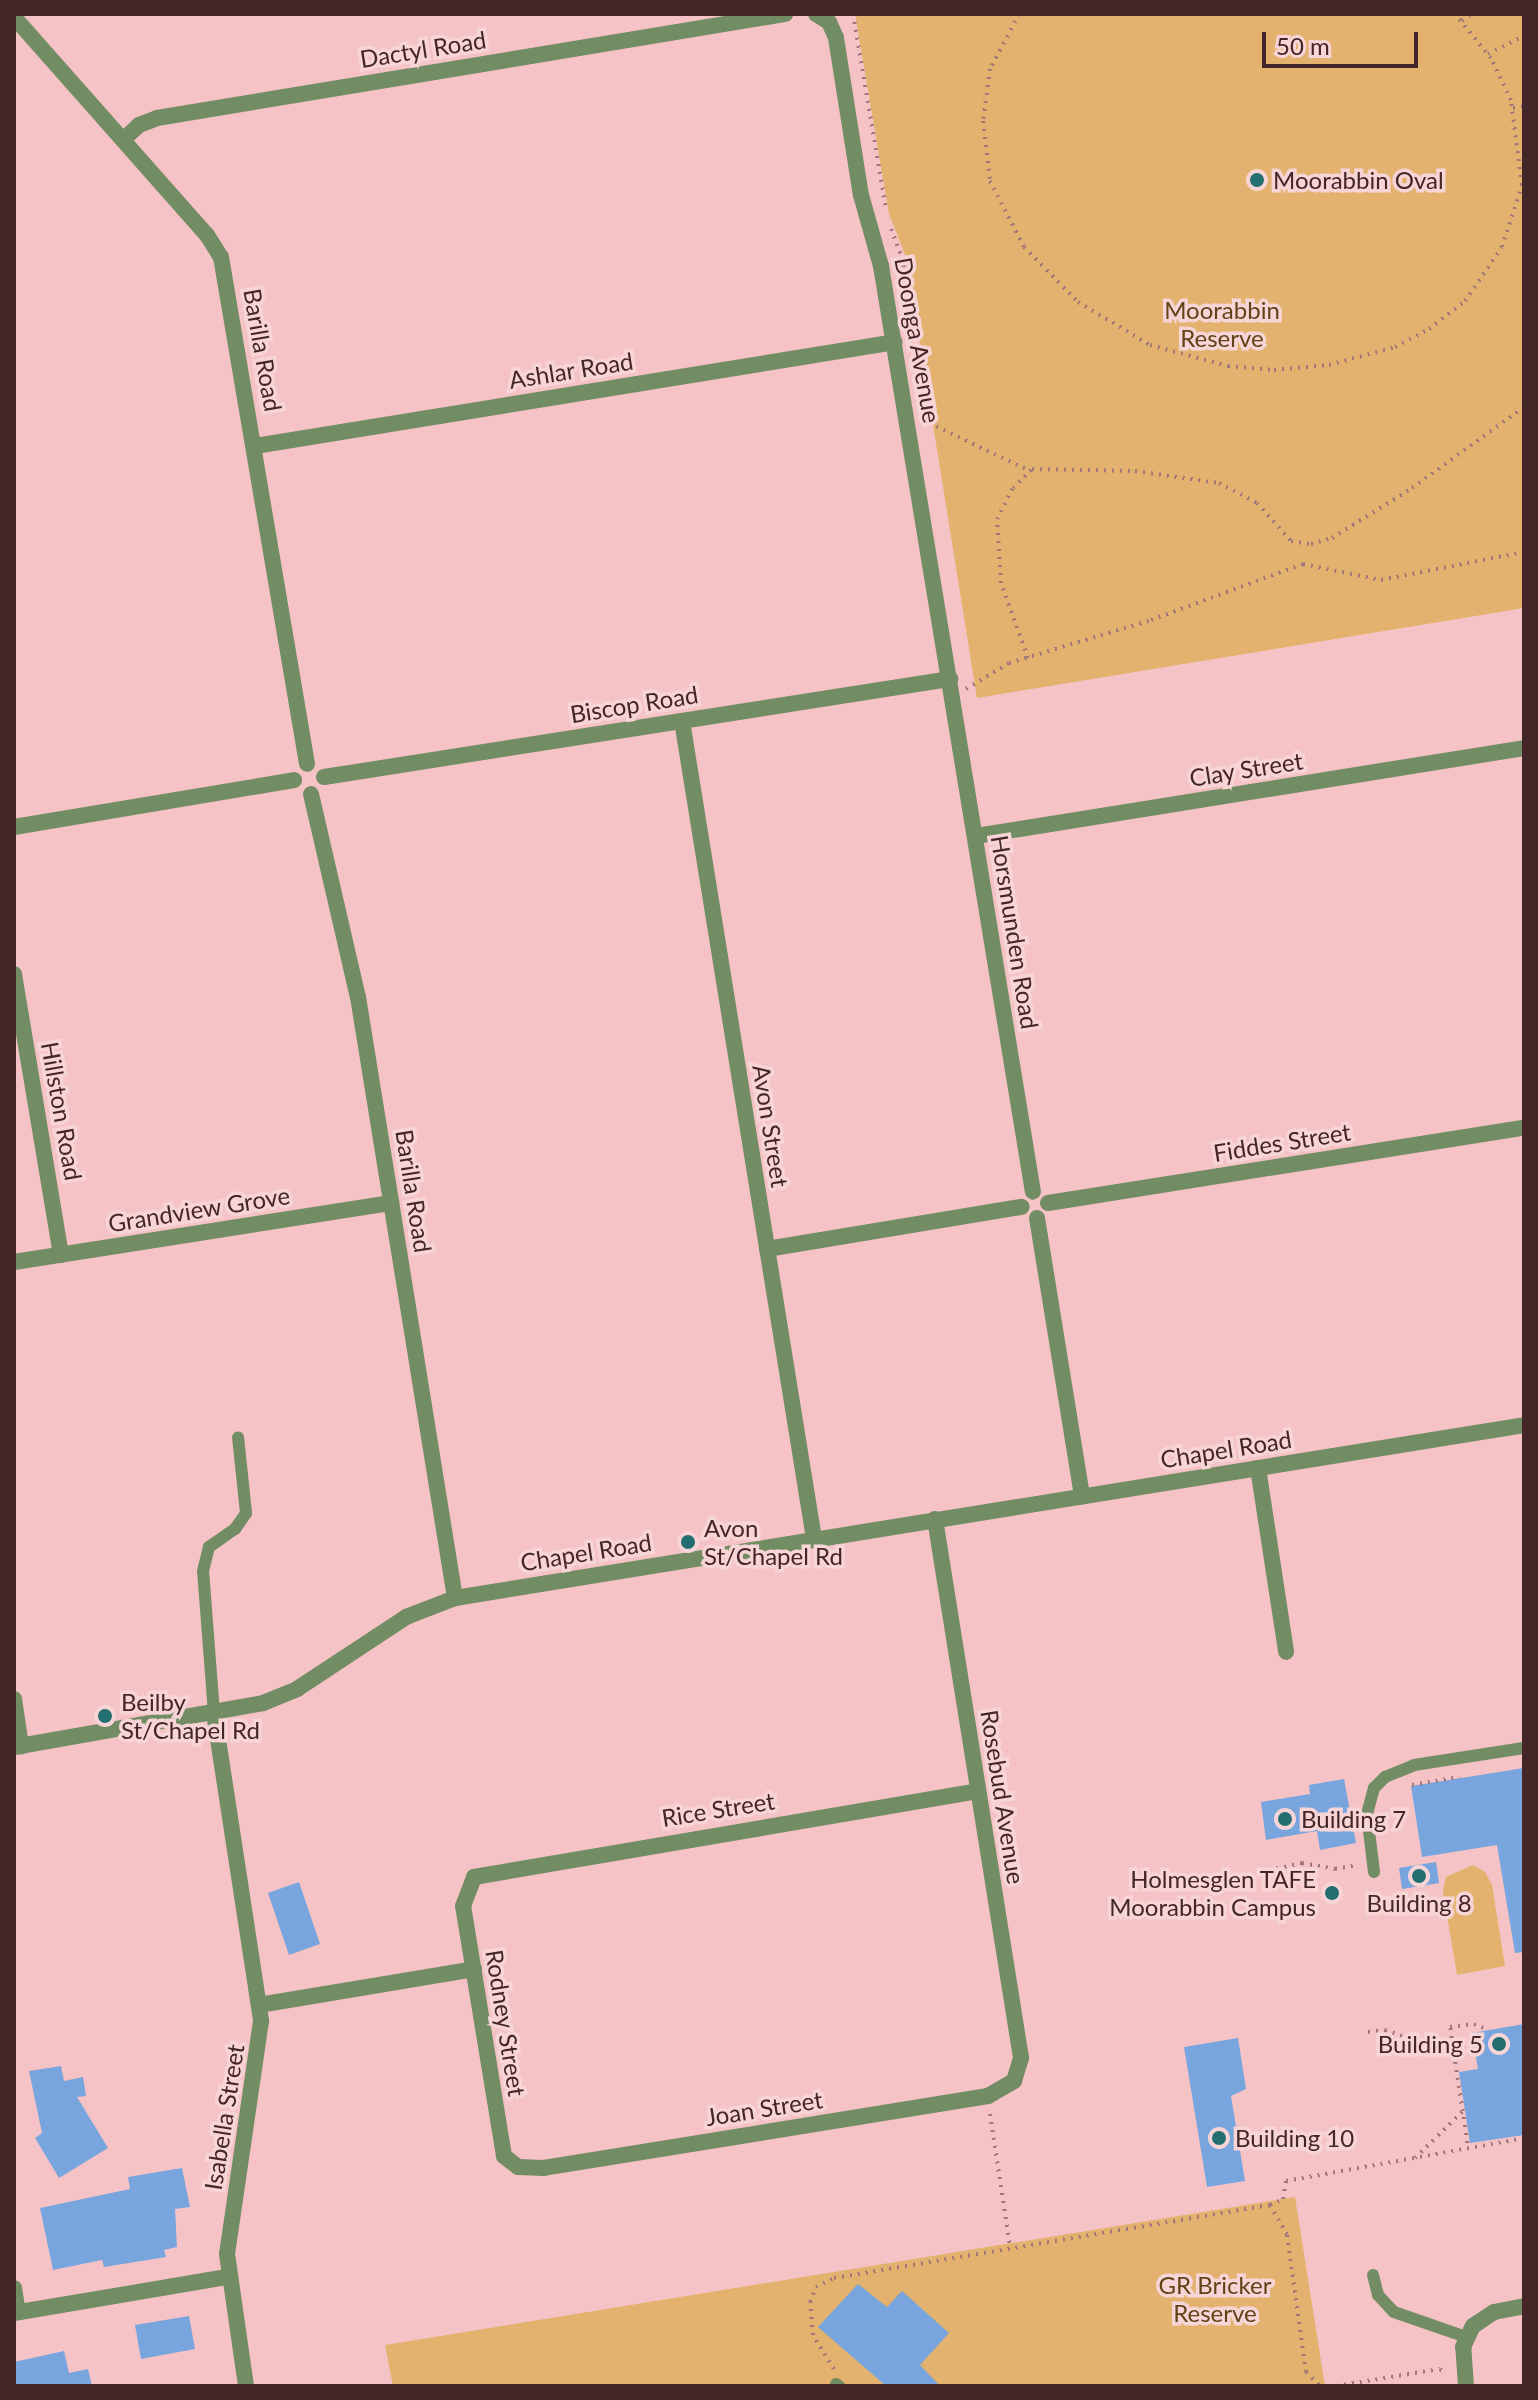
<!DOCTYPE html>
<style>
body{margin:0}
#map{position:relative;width:1538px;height:2400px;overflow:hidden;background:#f5c3c5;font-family:Lato,sans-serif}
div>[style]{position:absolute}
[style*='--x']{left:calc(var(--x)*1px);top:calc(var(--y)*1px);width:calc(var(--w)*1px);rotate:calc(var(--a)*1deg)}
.green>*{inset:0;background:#e2b26e}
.building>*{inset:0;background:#79a5de}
.path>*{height:4px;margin-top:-2px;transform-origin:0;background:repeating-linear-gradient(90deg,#a1787a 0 2px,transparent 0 8px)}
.lane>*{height:12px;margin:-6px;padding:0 6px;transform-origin:6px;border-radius:6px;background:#728c64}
.street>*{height:16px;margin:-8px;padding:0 8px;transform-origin:8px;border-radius:8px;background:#728c64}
.dots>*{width:22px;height:22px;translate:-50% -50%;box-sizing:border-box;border:4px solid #f7d5d6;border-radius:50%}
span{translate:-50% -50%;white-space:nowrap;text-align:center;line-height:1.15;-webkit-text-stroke:7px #f7d5d6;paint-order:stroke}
.street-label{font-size:24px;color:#452628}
.poi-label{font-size:24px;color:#452628}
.left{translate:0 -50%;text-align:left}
.right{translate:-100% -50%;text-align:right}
.park-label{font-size:24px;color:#604418}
.frame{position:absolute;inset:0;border:16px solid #452628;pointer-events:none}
.scale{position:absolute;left:1262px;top:32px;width:156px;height:36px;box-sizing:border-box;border:4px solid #452628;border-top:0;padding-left:10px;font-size:24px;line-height:28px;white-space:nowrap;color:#452628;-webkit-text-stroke:6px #f7d5d6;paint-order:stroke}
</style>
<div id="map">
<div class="green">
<div style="clip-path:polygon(855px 14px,1524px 14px,1524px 608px,977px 698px,906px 257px,889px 214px)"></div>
<div style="clip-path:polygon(1473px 1865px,1485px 1872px,1492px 1885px,1505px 1966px,1457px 1975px,1443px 1891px,1446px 1877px)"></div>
<div style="clip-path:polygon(1295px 2197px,1325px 2386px,393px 2386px,385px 2345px)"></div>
</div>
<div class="building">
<div style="clip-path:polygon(1524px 1768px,1524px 1952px,1515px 1953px,1497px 1845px,1422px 1857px,1411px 1786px)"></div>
<div style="clip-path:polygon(1344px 1779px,1356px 1843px,1320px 1850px,1317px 1831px,1266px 1840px,1261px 1802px,1310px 1794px,1309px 1785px)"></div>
<div style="clip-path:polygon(1436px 1862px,1439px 1883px,1402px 1889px,1399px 1868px)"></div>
<div style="clip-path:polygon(299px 1882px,320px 1944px,289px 1955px,268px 1893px)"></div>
<div style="clip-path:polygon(1524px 2024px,1524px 2135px,1470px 2143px,1459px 2072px,1478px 2069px,1472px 2033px)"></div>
<div style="clip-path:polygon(1238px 2038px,1246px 2089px,1231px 2096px,1245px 2181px,1207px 2187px,1184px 2047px)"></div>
<div style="clip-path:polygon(61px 2066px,64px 2081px,83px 2077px,86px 2096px,77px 2097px,108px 2148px,59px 2178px,35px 2138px,42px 2133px,29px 2071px)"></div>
<div style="clip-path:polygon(182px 2168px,190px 2207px,175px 2209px,177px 2247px,164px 2250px,166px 2257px,104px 2267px,102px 2260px,53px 2270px,40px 2208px,130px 2189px,128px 2177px)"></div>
<div style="clip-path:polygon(858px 2284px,887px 2307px,902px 2291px,949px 2333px,920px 2365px,940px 2386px,886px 2386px,818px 2327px)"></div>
<div style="clip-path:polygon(189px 2316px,195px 2349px,141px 2359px,135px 2325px)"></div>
<div style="clip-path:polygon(64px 2351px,69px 2373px,88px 2369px,92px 2386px,14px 2386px,14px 2362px)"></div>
</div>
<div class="path">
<div style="--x:853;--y:14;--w:198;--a:80.4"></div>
<div style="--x:1019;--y:14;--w:62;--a:117.8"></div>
<div style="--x:990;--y:69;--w:52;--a:97.7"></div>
<div style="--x:983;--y:121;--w:60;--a:83.3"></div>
<div style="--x:990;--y:181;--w:74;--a:62.7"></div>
<div style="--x:1024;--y:247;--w:77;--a:45.5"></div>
<div style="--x:1078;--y:302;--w:84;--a:30.8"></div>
<div style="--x:1150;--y:345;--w:81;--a:15.1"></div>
<div style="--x:1228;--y:366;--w:46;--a:5"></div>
<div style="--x:1274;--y:370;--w:55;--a:-5.2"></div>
<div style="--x:1329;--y:365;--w:68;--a:-15.3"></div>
<div style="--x:1395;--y:347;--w:38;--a:-28"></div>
<div style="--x:1429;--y:329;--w:46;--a:-37.9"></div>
<div style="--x:1465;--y:301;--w:65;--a:-55.6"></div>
<div style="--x:1502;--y:247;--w:65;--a:-72.1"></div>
<div style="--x:1522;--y:185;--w:86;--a:-97.4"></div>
<div style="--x:1511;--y:100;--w:47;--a:-115.5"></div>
<div style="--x:1491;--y:58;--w:57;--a:-129.3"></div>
<div style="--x:1462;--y:21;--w:11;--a:-38"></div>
<div style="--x:1488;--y:54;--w:38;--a:-27"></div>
<div style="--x:1513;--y:108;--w:11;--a:-10"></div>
<div style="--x:891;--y:229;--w:30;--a:69"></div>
<div style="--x:902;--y:257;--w:168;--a:80.8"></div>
<div style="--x:929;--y:423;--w:112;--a:25.4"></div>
<div style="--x:1028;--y:658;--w:80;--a:-109.8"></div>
<div style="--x:1001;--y:583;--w:64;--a:-93.6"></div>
<div style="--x:997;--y:519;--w:35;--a:-63"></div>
<div style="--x:1013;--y:488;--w:27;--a:-45"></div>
<div style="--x:1032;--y:469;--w:103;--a:1.1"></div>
<div style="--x:1135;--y:471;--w:85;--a:8.1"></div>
<div style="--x:1219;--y:483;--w:43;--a:27.8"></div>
<div style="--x:1257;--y:503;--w:51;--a:48.2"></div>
<div style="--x:1291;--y:541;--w:20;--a:9"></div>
<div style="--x:1311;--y:544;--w:22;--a:-16"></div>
<div style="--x:1332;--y:538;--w:94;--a:-32"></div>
<div style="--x:1412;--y:488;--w:138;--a:-35.9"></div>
<div style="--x:966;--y:689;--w:50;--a:-31.2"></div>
<div style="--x:1009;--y:663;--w:148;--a:-16.8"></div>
<div style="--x:1151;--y:620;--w:162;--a:-20.2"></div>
<div style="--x:1303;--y:564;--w:80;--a:11.6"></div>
<div style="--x:1381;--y:580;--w:146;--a:-11.1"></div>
<div style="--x:1412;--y:1785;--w:48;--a:-9.7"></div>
<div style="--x:1261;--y:1872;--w:42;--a:-12.4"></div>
<div style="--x:1302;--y:1863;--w:34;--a:10"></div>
<div style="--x:1335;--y:1869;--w:23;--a:-10"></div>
<div style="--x:1368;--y:2032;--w:17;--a:-7"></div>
<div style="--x:1385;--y:2030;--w:73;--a:19.2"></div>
<div style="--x:1454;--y:2054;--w:94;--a:81.4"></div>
<div style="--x:1454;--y:2054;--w:27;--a:-98"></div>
<div style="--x:1450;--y:2027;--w:24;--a:-7"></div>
<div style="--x:1474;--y:2024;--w:16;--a:22"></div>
<div style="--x:990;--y:2114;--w:134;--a:81.4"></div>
<div style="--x:1415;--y:2158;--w:67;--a:-44.4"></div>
<div style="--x:1270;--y:2205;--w:14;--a:-25"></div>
<div style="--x:1283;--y:2199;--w:18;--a:-81"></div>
<div style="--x:1286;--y:2181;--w:242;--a:-10.2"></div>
<div style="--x:834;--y:2369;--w:40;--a:-122"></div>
<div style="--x:813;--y:2335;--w:33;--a:-95"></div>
<div style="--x:810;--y:2302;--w:16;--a:-68"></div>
<div style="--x:816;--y:2287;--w:20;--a:-27"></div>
<div style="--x:834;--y:2278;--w:442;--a:-9.5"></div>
<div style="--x:1270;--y:2205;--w:34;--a:60"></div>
<div style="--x:1287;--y:2235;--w:138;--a:82.1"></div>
<div style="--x:1306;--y:2372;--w:20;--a:45"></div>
<div style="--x:1336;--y:2386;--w:105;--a:-9.3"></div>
<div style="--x:1440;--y:2369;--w:8;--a:40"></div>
</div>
<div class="lane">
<div style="--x:214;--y:1713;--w:142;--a:-94.4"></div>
<div style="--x:203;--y:1571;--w:25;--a:-76"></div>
<div style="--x:209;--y:1547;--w:32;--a:-35"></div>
<div style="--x:235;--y:1529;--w:19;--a:-55"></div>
<div style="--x:246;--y:1513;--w:76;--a:-96"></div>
<div style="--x:1374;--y:1872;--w:58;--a:-96.9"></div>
<div style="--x:1367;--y:1814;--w:27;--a:-75"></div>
<div style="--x:1374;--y:1788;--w:16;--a:-45"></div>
<div style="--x:1385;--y:1777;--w:31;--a:-22"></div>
<div style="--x:1414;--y:1765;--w:111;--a:-8.8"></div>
<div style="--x:1373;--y:2275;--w:21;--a:76"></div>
<div style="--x:1378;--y:2295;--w:23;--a:47"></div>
<div style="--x:1394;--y:2312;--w:76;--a:19.1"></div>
<div style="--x:836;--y:2384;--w:4;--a:34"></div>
</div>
<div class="street">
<div style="--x:816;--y:14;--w:15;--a:32"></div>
<div style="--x:829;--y:22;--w:17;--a:66"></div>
<div style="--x:836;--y:38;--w:159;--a:81"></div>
<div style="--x:861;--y:195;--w:74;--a:74.3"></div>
<div style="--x:881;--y:266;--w:938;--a:80.68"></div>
<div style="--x:14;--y:17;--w:291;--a:48.5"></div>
<div style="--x:207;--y:235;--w:26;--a:58"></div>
<div style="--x:221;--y:257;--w:514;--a:80.37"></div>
<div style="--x:123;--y:140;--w:22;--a:-43"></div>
<div style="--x:139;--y:125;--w:19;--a:-21"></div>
<div style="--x:157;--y:118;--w:637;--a:-9.4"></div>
<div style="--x:255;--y:446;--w:648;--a:-9.23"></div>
<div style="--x:682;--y:721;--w:829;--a:80.83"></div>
<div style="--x:324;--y:777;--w:634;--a:-8.9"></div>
<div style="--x:311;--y:794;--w:208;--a:77"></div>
<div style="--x:358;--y:997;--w:609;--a:80.83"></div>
<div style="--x:14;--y:827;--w:284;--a:-9.5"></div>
<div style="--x:976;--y:836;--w:555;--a:-9.12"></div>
<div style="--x:14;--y:974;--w:285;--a:80.5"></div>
<div style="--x:1048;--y:1203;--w:482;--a:-9"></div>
<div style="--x:1037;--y:1218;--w:282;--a:80.8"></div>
<div style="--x:767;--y:1249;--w:258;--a:-9.4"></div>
<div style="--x:14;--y:1262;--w:382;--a:-8.9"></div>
<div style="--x:1258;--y:1468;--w:186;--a:81.3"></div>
<div style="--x:935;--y:1519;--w:546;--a:80.93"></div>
<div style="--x:1021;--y:2058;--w:24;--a:107"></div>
<div style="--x:1014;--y:2081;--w:30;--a:150"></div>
<div style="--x:988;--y:2096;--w:450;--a:170.8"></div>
<div style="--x:544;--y:2168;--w:26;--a:-178"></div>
<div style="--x:518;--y:2167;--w:18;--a:-142"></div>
<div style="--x:504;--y:2156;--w:253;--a:-99.3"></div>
<div style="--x:463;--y:1906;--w:31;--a:-69"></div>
<div style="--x:474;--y:1877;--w:511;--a:-9.68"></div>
<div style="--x:14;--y:1699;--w:48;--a:81.5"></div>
<div style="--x:214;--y:1713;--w:312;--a:81.3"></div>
<div style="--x:261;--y:2021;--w:235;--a:98.3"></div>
<div style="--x:227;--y:2254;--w:133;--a:81.8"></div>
<div style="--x:14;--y:1747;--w:253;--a:-10"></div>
<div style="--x:263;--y:1703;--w:37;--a:-22"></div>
<div style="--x:297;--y:1689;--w:131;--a:-33.4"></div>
<div style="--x:406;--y:1617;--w:53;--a:-21.2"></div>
<div style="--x:455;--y:1598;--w:1083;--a:-9.19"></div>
<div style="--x:259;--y:2005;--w:218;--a:-9.5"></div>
<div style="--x:14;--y:2288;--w:24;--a:81"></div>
<div style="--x:14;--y:2313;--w:216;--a:-9.6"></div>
<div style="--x:1466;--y:2386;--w:39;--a:-94"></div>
<div style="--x:1463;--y:2347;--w:23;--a:-65"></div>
<div style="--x:1473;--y:2326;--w:25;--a:-34"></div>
<div style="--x:1494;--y:2312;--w:31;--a:-11"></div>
</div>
<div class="dots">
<div style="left:1257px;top:180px;background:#236f6f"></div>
<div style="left:688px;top:1542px;background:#236f6f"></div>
<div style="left:105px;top:1716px;background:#236f6f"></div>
<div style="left:1285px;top:1819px;background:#236f6f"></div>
<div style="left:1419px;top:1876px;background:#236f6f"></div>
<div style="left:1332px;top:1893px;background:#236f6f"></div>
<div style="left:1499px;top:2044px;background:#236f6f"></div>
<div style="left:1219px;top:2138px;background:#236f6f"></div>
</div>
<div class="street-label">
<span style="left:423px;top:49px;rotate:-9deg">Dactyl Road</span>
<span style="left:918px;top:340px;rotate:80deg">Doonga Avenue</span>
<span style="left:263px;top:350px;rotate:80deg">Barilla Road</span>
<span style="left:571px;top:370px;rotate:-9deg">Ashlar Road</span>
<span style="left:634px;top:704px;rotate:-9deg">Biscop Road</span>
<span style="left:1246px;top:769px;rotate:-9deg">Clay Street</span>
<span style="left:1015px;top:932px;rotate:81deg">Horsmunden Road</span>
<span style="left:62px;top:1111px;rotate:80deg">Hillston Road</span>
<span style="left:771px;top:1126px;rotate:81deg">Avon Street</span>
<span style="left:1282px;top:1142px;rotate:-9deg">Fiddes Street</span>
<span style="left:414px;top:1191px;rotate:81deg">Barilla Road</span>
<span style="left:199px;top:1209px;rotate:-9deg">Grandview Grove</span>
<span style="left:1226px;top:1449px;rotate:-9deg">Chapel Road</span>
<span style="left:586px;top:1552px;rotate:-9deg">Chapel Road</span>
<span style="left:1003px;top:1797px;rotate:81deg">Rosebud Avenue</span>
<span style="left:718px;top:1809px;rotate:-9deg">Rice Street</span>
<span style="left:506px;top:2023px;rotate:81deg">Rodney Street</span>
<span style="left:764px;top:2108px;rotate:-9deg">Joan Street</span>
<span style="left:224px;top:2117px;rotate:-81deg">Isabella Street</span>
</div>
<div class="poi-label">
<span class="left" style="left:1273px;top:180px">Moorabbin Oval</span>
<span class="left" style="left:704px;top:1542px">Avon<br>St/Chapel Rd</span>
<span class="left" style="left:121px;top:1716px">Beilby<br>St/Chapel Rd</span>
<span class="left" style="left:1301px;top:1819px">Building 7</span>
<span class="right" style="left:1316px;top:1893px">Holmesglen TAFE<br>Moorabbin Campus</span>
<span style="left:1419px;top:1903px">Building 8</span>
<span class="right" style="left:1483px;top:2044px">Building 5</span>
<span class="left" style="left:1235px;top:2138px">Building 10</span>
</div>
<div class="park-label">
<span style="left:1222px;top:324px">Moorabbin<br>Reserve</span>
<span style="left:1215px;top:2299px">GR Bricker<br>Reserve</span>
</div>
<div class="frame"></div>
<div class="scale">50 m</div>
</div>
